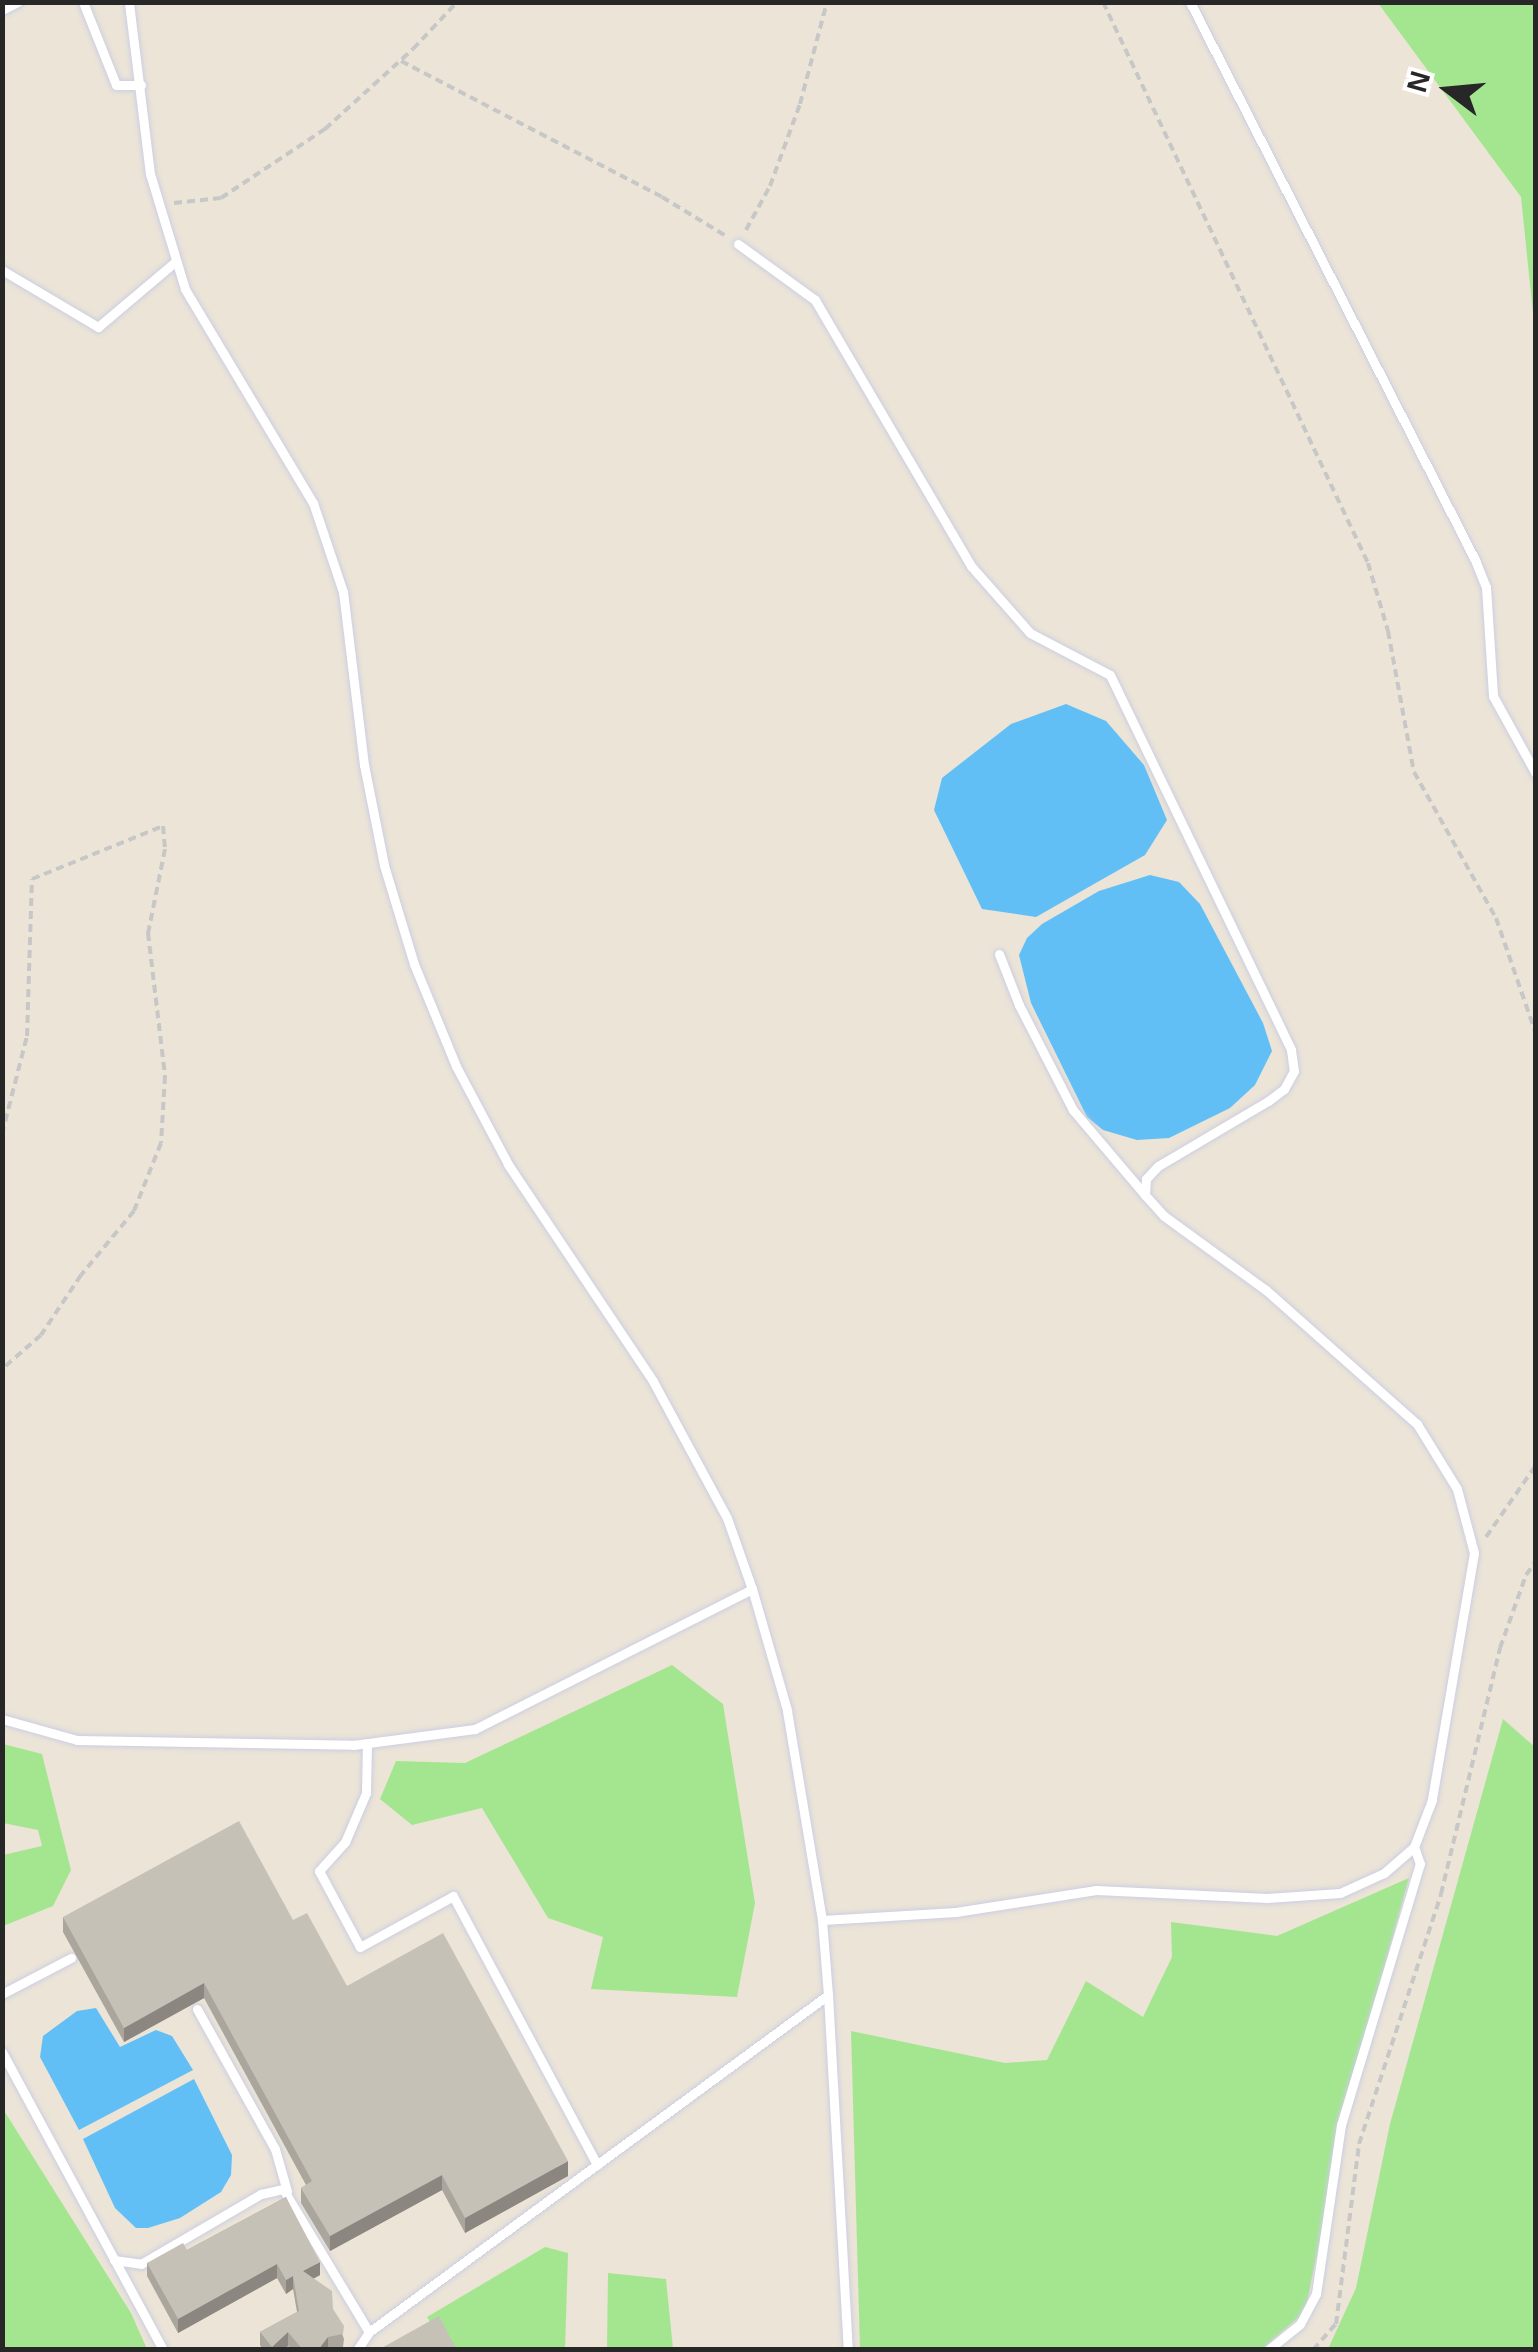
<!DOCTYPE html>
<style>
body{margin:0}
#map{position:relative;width:1538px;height:2352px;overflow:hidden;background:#ebe4d7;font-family:Helvetica,sans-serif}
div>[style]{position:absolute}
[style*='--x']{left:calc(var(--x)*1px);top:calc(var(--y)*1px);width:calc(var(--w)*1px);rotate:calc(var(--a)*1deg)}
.green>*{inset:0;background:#a4e68f}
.water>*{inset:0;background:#61bff6}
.path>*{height:4px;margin-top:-2px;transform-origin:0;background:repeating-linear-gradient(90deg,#c7c7c7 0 8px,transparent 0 13px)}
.roads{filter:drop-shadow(0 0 2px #cccee2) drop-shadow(0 0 2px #cccee2)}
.service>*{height:9px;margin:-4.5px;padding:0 4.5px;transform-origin:4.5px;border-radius:4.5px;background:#fff}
.wall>*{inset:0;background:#aaa69d}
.shaded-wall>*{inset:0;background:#8b8780}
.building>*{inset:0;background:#c6c1b7}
span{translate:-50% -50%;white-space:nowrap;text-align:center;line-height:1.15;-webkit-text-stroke:8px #fff;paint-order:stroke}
.frame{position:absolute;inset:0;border:5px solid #272727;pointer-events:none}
.north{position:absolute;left:1398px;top:40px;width:100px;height:100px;-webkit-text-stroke:8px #fff;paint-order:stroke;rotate:286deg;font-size:28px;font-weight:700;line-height:40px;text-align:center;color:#272727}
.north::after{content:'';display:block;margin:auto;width:35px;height:45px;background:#272727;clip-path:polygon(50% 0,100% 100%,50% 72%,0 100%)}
</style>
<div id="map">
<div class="green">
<div style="clip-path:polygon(1378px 3px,1535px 3px,1535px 332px,1521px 197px)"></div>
<div style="clip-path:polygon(672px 1665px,723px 1704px,755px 1903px,737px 1997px,591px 1989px,603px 1937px,548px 1918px,482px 1808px,412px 1825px,380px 1799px,396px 1761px,465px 1763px)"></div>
<div style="clip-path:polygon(1503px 1719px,1535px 1747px,1535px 2349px,1328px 2349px,1356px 2288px,1390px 2124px)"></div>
<div style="clip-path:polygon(3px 1744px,42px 1754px,71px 1870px,53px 1906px,3px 1926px,3px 1855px,42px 1846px,38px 1830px,3px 1823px)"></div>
<div style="clip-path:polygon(1409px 1878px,1351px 2088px,1305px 2312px,1262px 2349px,860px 2349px,851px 2031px,1005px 2063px,1047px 2060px,1086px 1981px,1143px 2017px,1172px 1957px,1171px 1922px,1277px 1936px)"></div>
<div style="clip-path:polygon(3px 2109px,131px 2313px,147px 2349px,3px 2349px)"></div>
<div style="clip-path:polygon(545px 2247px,568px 2253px,565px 2349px,447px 2349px,427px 2317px)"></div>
<div style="clip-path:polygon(608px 2273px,666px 2279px,673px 2349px,607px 2349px)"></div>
</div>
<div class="water">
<div style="clip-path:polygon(1066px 704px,1106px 721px,1144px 765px,1167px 820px,1145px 855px,1036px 917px,982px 909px,934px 810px,942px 778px,1011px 724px)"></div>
<div style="clip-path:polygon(1150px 875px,1179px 882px,1200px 904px,1263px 1023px,1272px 1051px,1255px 1085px,1230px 1108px,1169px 1138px,1137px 1140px,1103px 1130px,1087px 1117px,1031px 1003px,1019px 955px,1027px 938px,1042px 924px,1099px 891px)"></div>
<div style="clip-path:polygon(96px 2008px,120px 2047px,156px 2030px,172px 2036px,193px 2070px,79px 2130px,40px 2057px,43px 2036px,77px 2011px)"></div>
<div style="clip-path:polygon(194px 2079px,232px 2155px,231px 2175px,221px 2192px,180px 2218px,148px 2228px,136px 2228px,115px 2208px,83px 2139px)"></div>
</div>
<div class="path">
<div style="--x:1103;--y:2;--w:620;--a:64.72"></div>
<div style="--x:1368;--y:563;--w:71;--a:73.6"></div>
<div style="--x:1388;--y:631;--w:143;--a:79.6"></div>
<div style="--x:1414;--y:772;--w:167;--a:60.7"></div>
<div style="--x:1496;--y:918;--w:123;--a:71"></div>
<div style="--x:401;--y:61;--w:294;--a:27.5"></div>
<div style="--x:662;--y:197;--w:75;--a:31.4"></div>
<div style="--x:174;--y:203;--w:47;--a:-6.1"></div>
<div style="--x:221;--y:198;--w:125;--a:-33.6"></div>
<div style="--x:325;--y:129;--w:119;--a:-42.3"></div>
<div style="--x:413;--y:49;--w:64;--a:-46.9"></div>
<div style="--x:746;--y:230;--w:50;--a:-61.4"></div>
<div style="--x:770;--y:186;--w:87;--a:-69.9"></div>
<div style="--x:800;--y:104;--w:106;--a:-75.2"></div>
<div style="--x:2;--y:1134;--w:101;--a:-75.7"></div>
<div style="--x:27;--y:1036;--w:157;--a:-88.2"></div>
<div style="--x:32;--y:879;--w:141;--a:-22"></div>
<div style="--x:163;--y:826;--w:23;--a:85"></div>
<div style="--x:165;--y:849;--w:86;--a:101.4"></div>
<div style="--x:148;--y:933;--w:144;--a:83.2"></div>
<div style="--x:165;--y:1076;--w:67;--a:93.4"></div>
<div style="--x:161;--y:1143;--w:73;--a:111.7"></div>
<div style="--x:134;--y:1211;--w:83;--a:129.6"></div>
<div style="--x:81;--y:1275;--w:72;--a:123.7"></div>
<div style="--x:41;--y:1335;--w:52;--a:138.9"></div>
<div style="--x:1486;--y:1537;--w:88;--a:-55.2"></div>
<div style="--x:1313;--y:2350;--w:35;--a:-49"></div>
<div style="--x:1336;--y:2324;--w:181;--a:-82.7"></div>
<div style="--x:1359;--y:2144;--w:263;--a:-71.8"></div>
<div style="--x:1441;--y:1894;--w:253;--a:-76.5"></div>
<div style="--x:1500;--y:1648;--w:77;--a:-70.4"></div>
<div style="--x:1526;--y:1575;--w:17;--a:-54"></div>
</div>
<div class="roads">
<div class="service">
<div style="--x:83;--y:2;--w:89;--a:68.3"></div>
<div style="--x:116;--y:85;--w:25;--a:0"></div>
<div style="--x:1190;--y:2;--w:627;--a:62.94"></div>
<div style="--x:1475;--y:560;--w:29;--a:68"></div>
<div style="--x:1486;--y:587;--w:109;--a:86.3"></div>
<div style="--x:1493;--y:696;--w:89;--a:61.1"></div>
<div style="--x:2;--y:10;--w:18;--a:-27"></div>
<div style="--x:738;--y:244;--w:95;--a:36"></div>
<div style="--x:815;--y:300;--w:308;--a:59.6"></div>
<div style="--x:971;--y:566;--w:89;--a:48.6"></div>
<div style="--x:1030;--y:633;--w:90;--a:27.7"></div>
<div style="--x:1110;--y:675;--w:416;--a:64.2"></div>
<div style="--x:1291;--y:1050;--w:21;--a:82"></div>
<div style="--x:1294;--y:1071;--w:21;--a:119"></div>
<div style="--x:1284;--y:1089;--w:20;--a:143"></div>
<div style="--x:1268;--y:1101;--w:128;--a:149.4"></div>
<div style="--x:1158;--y:1166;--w:18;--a:133"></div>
<div style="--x:1146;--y:1179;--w:16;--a:94"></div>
<div style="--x:1145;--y:1195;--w:28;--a:48"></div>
<div style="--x:1164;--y:1216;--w:126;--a:36"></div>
<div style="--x:1266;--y:1290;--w:202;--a:41.6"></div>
<div style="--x:1417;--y:1424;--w:76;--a:58.4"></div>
<div style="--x:1457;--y:1489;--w:66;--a:75.1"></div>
<div style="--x:1474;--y:1553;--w:251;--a:99.7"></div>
<div style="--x:1432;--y:1800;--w:50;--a:111"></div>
<div style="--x:1414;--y:1847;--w:40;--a:139"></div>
<div style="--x:1384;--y:1873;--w:48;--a:155.6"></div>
<div style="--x:1340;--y:1893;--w:73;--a:176.1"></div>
<div style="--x:1267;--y:1898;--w:171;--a:-177.3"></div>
<div style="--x:1096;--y:1890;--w:142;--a:171.1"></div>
<div style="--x:956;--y:1912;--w:134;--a:176.6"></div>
<div style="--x:2;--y:270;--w:112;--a:30.7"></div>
<div style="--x:98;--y:327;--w:102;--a:-40.2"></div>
<div style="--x:999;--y:954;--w:55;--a:68.6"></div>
<div style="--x:1019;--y:1005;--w:118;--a:62.8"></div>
<div style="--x:1073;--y:1110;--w:111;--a:49.7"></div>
<div style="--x:2;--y:1719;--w:78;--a:15.6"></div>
<div style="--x:77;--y:1740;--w:276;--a:1"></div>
<div style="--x:353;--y:1745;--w:123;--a:-7.5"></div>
<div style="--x:475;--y:1729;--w:310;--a:-26.8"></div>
<div style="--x:752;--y:1589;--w:75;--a:-109.4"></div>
<div style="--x:727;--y:1518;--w:156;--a:-118.4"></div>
<div style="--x:653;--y:1381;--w:261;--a:-123.8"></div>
<div style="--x:508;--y:1164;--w:111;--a:-118"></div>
<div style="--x:456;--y:1066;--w:110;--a:-112.4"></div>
<div style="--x:414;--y:964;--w:103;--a:-106.9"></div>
<div style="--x:384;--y:865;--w:102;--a:-101.3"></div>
<div style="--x:364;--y:765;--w:174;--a:-96.9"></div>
<div style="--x:343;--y:592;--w:94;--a:-108.6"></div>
<div style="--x:313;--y:503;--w:249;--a:-120.9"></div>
<div style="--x:185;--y:289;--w:120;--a:-106.9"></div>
<div style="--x:150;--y:174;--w:173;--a:-97"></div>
<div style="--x:367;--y:1744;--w:49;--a:91.2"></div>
<div style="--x:366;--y:1793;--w:53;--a:113.2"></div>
<div style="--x:345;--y:1842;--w:39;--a:132"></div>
<div style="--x:319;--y:1871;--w:86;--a:61.7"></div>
<div style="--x:360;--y:1947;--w:106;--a:-28.7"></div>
<div style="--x:453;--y:1896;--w:305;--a:61.8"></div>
<div style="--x:2;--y:1994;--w:78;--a:-27.6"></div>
<div style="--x:828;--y:1995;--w:356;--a:86.8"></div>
<div style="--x:197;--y:2009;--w:160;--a:60.9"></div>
<div style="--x:275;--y:2149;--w:44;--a:74.1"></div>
<div style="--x:2;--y:2052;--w:339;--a:61.6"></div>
<div style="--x:114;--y:2260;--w:27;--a:8"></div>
<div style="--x:141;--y:2264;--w:139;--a:-30.3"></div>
<div style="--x:261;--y:2194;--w:23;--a:-13"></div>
<div style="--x:283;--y:2189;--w:167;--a:59"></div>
<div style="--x:357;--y:2350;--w:22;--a:-56"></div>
<div style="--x:369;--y:2332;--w:569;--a:-36.29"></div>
<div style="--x:828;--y:1995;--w:75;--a:-94.6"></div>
<div style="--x:822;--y:1920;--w:213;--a:-99.5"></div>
<div style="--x:787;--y:1710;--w:126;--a:-106.1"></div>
<div style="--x:1268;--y:2350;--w:41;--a:-39.1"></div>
<div style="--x:1300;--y:2324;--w:34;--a:-62"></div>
<div style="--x:1316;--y:2294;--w:171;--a:-81.6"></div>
<div style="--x:1341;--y:2125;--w:273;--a:-73.2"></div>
<div style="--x:1420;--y:1864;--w:18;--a:-109"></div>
</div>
</div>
<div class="wall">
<div style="clip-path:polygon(63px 1917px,293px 1920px,347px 1986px,568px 2176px,465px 2233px,442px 2190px,330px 2251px,301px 2203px,301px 2188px,306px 2185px,204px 1998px,124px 2042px,63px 1932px)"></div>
<div style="clip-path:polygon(286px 2197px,320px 2275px,313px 2279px,333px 2309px,344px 2339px,343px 2347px,332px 2350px,291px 2350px,288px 2346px,283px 2350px,263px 2350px,260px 2345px,260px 2332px,297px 2312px,293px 2289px,286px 2294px,277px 2278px,178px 2333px,147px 2276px,147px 2263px,187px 2250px)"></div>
</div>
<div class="shaded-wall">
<div style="clip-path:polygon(204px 1983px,204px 1998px,124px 2042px,124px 2028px)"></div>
<div style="clip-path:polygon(568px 2161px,568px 2176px,465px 2233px,465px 2218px)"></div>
<div style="clip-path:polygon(442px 2175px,442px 2190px,330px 2251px,330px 2236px)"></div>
<div style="clip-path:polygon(320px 2262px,320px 2275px,303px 2284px,303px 2271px)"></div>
<div style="clip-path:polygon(277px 2264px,277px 2278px,178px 2333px,178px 2319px)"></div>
<div style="clip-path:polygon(293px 2276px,293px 2289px,286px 2294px,286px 2280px)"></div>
<div style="clip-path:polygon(288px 2332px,288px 2346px,283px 2350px,272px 2350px,272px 2347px)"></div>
<div style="clip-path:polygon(328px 2337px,328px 2350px,318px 2350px)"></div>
</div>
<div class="building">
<div style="clip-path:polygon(239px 1821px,293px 1920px,307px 1913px,347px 1986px,443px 1933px,568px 2161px,465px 2218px,442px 2175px,330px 2236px,301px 2188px,312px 2181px,204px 1983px,124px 2028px,63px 1917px)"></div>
<div style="clip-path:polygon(286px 2197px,320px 2262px,303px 2271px,332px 2291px,333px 2309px,344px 2326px,343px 2334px,328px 2337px,318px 2350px,303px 2350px,288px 2332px,272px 2347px,260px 2332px,299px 2311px,293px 2276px,286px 2280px,277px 2264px,178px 2319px,147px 2263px,183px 2243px,187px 2250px)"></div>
<div style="clip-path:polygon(439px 2316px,457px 2350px,378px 2350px)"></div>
</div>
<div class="frame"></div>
<div class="north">N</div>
</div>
